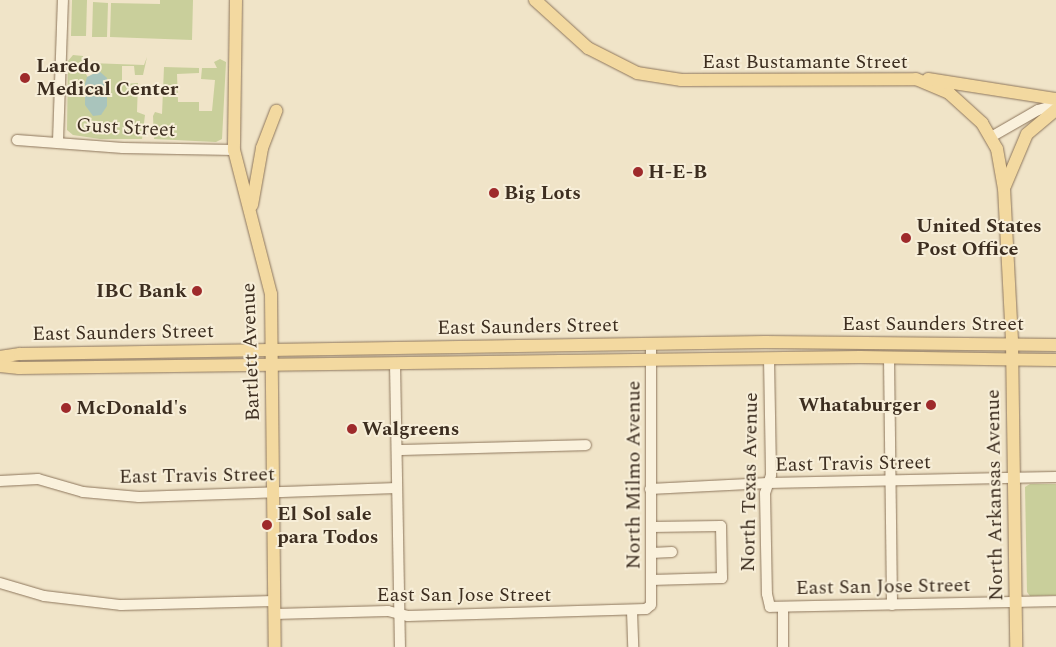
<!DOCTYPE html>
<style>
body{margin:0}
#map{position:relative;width:1056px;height:647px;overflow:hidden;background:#f0e4c8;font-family:Spectral,serif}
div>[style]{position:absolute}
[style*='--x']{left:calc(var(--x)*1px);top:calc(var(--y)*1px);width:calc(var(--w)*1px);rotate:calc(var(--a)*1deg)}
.green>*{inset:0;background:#c9cf9b}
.water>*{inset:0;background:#a9c4bc}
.roads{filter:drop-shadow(0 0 1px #8d765c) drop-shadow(0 0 1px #8d765c)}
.minor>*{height:10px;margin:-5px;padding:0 5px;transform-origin:5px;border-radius:5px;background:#faf1dc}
.major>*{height:12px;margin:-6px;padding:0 6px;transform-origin:6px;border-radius:6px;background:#f3d9a0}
.dots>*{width:14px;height:14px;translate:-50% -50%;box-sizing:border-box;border:2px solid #f7eed8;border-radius:50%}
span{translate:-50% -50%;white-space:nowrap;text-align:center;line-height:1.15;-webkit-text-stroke:4px #f7eed8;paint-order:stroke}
.street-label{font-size:20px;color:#3d2e20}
.poi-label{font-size:20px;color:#3d2e20;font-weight:700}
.left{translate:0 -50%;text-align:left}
.right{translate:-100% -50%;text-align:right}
</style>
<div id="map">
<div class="green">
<div style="clip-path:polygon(72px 0,87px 0,86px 36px,71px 36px)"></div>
<div style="clip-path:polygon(160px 0,193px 0,192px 40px,110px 37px,111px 3px,160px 4px)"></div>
<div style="clip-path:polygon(93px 2px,108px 3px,107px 37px,92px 37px)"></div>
<div style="clip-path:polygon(83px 56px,82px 68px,89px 79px,96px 74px,90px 63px,144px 65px,147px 57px,143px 75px,135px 75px,134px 66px,122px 66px,122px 84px,138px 83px,137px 112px,145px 115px,142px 139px,100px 139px,73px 135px,67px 130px,68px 61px,73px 55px)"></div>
<div style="clip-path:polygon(220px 59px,226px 62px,222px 139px,216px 142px,154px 139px,153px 116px,155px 112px,162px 114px,164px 67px,199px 68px,199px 73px,177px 74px,178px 102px,199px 102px,199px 111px,212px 111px,215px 80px,201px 79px,202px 68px,217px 68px,214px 62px)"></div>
<div style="clip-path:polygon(1030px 484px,1056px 484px,1056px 595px,1030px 596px,1027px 592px,1025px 487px)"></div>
</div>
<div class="water">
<div style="clip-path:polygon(99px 71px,107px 78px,107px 106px,101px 115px,93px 116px,85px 105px,85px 84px,87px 77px)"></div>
</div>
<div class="roads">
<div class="minor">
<div style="--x:991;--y:137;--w:54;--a:-29.9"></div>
<div style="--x:1038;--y:110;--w:19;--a:-16"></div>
<div style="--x:17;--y:140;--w:106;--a:4.3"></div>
<div style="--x:123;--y:148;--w:111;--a:1"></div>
<div style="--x:58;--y:141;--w:141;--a:-88"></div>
<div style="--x:889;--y:357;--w:248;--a:89.3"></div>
<div style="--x:769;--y:358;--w:117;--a:89"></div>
<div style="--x:771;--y:475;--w:19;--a:108"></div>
<div style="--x:765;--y:493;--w:101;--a:88.9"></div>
<div style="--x:767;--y:594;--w:13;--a:77"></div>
<div style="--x:770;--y:607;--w:286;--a:-1.2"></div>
<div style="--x:395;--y:363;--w:284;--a:89"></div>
<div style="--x:397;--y:450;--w:189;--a:-1.5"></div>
<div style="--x:0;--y:481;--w:38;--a:-3"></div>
<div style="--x:38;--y:479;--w:47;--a:16.1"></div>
<div style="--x:83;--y:492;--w:56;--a:5.1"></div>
<div style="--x:139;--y:497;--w:258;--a:-2"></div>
<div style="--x:650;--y:489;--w:118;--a:-2.9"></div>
<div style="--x:768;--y:483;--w:288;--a:-1.2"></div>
<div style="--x:651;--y:527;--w:70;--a:-0.8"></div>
<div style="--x:721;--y:526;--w:52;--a:88.9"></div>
<div style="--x:722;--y:578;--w:71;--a:178.4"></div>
<div style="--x:651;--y:553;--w:21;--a:-3"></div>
<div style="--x:0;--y:583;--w:46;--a:16.5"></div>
<div style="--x:44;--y:596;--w:78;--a:6.7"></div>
<div style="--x:121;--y:605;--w:153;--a:-1.5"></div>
<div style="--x:783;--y:607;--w:40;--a:90"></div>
<div style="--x:632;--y:611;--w:36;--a:88"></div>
<div style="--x:274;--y:614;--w:114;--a:-1.5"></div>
<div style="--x:388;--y:611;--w:21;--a:14"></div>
<div style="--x:408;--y:616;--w:238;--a:-1.7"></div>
<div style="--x:646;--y:609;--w:6;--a:-39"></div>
<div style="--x:651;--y:605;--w:261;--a:-90"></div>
</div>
<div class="major">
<div style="--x:236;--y:0;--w:150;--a:90.8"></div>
<div style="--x:234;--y:150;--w:149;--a:75.6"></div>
<div style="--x:271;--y:294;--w:353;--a:89.4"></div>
<div style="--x:535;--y:0;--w:72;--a:42.2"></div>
<div style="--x:588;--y:48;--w:55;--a:27"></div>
<div style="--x:637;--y:73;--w:45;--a:9"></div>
<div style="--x:681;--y:80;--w:235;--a:-0.2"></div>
<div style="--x:916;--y:79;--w:36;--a:23"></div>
<div style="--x:949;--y:93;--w:45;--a:42.3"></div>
<div style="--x:982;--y:123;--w:30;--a:60"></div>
<div style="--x:997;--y:149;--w:40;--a:80"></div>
<div style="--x:1004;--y:188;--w:154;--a:87"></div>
<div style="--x:1012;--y:342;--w:305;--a:89.2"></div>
<div style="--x:928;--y:79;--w:130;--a:8.9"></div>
<div style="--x:1005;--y:186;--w:56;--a:-67.1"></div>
<div style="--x:1027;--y:134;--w:38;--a:-40"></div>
<div style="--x:252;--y:205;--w:58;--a:-80"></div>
<div style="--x:262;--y:148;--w:40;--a:-69"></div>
<div style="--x:0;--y:357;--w:20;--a:-9"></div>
<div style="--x:20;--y:354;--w:745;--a:-0.92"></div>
<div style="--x:765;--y:342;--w:291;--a:0.6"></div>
<div style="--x:0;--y:366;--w:19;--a:6"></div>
<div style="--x:19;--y:368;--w:841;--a:-0.75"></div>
<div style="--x:860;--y:357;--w:196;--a:0.9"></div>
</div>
</div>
<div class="dots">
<div style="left:25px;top:78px;background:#9e2a2b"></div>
<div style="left:638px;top:172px;background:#9e2a2b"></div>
<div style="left:494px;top:193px;background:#9e2a2b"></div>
<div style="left:906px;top:238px;background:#9e2a2b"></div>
<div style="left:197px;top:291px;background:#9e2a2b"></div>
<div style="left:931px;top:405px;background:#9e2a2b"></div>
<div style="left:66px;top:408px;background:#9e2a2b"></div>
<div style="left:352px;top:429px;background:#9e2a2b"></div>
<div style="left:267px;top:525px;background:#9e2a2b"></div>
</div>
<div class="street-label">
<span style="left:805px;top:62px">East Bustamante Street</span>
<span style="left:126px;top:128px;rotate:3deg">Gust Street</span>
<span style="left:933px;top:324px">East Saunders Street</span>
<span style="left:528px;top:327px;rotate:-1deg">East Saunders Street</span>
<span style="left:123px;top:333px;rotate:-1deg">East Saunders Street</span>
<span style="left:251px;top:352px;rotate:-92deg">Bartlett Avenue</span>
<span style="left:853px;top:464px;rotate:-1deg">East Travis Street</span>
<span style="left:634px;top:475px;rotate:-90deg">North Milmo Avenue</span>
<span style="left:197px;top:476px;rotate:-1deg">East Travis Street</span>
<span style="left:750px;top:482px;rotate:-89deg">North Texas Avenue</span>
<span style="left:995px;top:495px;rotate:-91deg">North Arkansas Avenue</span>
<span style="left:883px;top:587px;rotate:-1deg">East San Jose Street</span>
<span style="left:464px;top:595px">East San Jose Street</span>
</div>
<div class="poi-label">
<span class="left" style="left:36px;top:78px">Laredo<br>Medical Center</span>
<span class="left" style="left:648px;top:172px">H-E-B</span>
<span class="left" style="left:504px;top:193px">Big Lots</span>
<span class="left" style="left:916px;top:238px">United States<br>Post Office</span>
<span class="right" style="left:187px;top:291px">IBC Bank</span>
<span class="right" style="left:921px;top:405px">Whataburger</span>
<span class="left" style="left:76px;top:408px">McDonald's</span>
<span class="left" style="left:362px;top:429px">Walgreens</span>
<span class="left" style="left:277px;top:526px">El Sol sale<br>para Todos</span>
</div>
</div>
